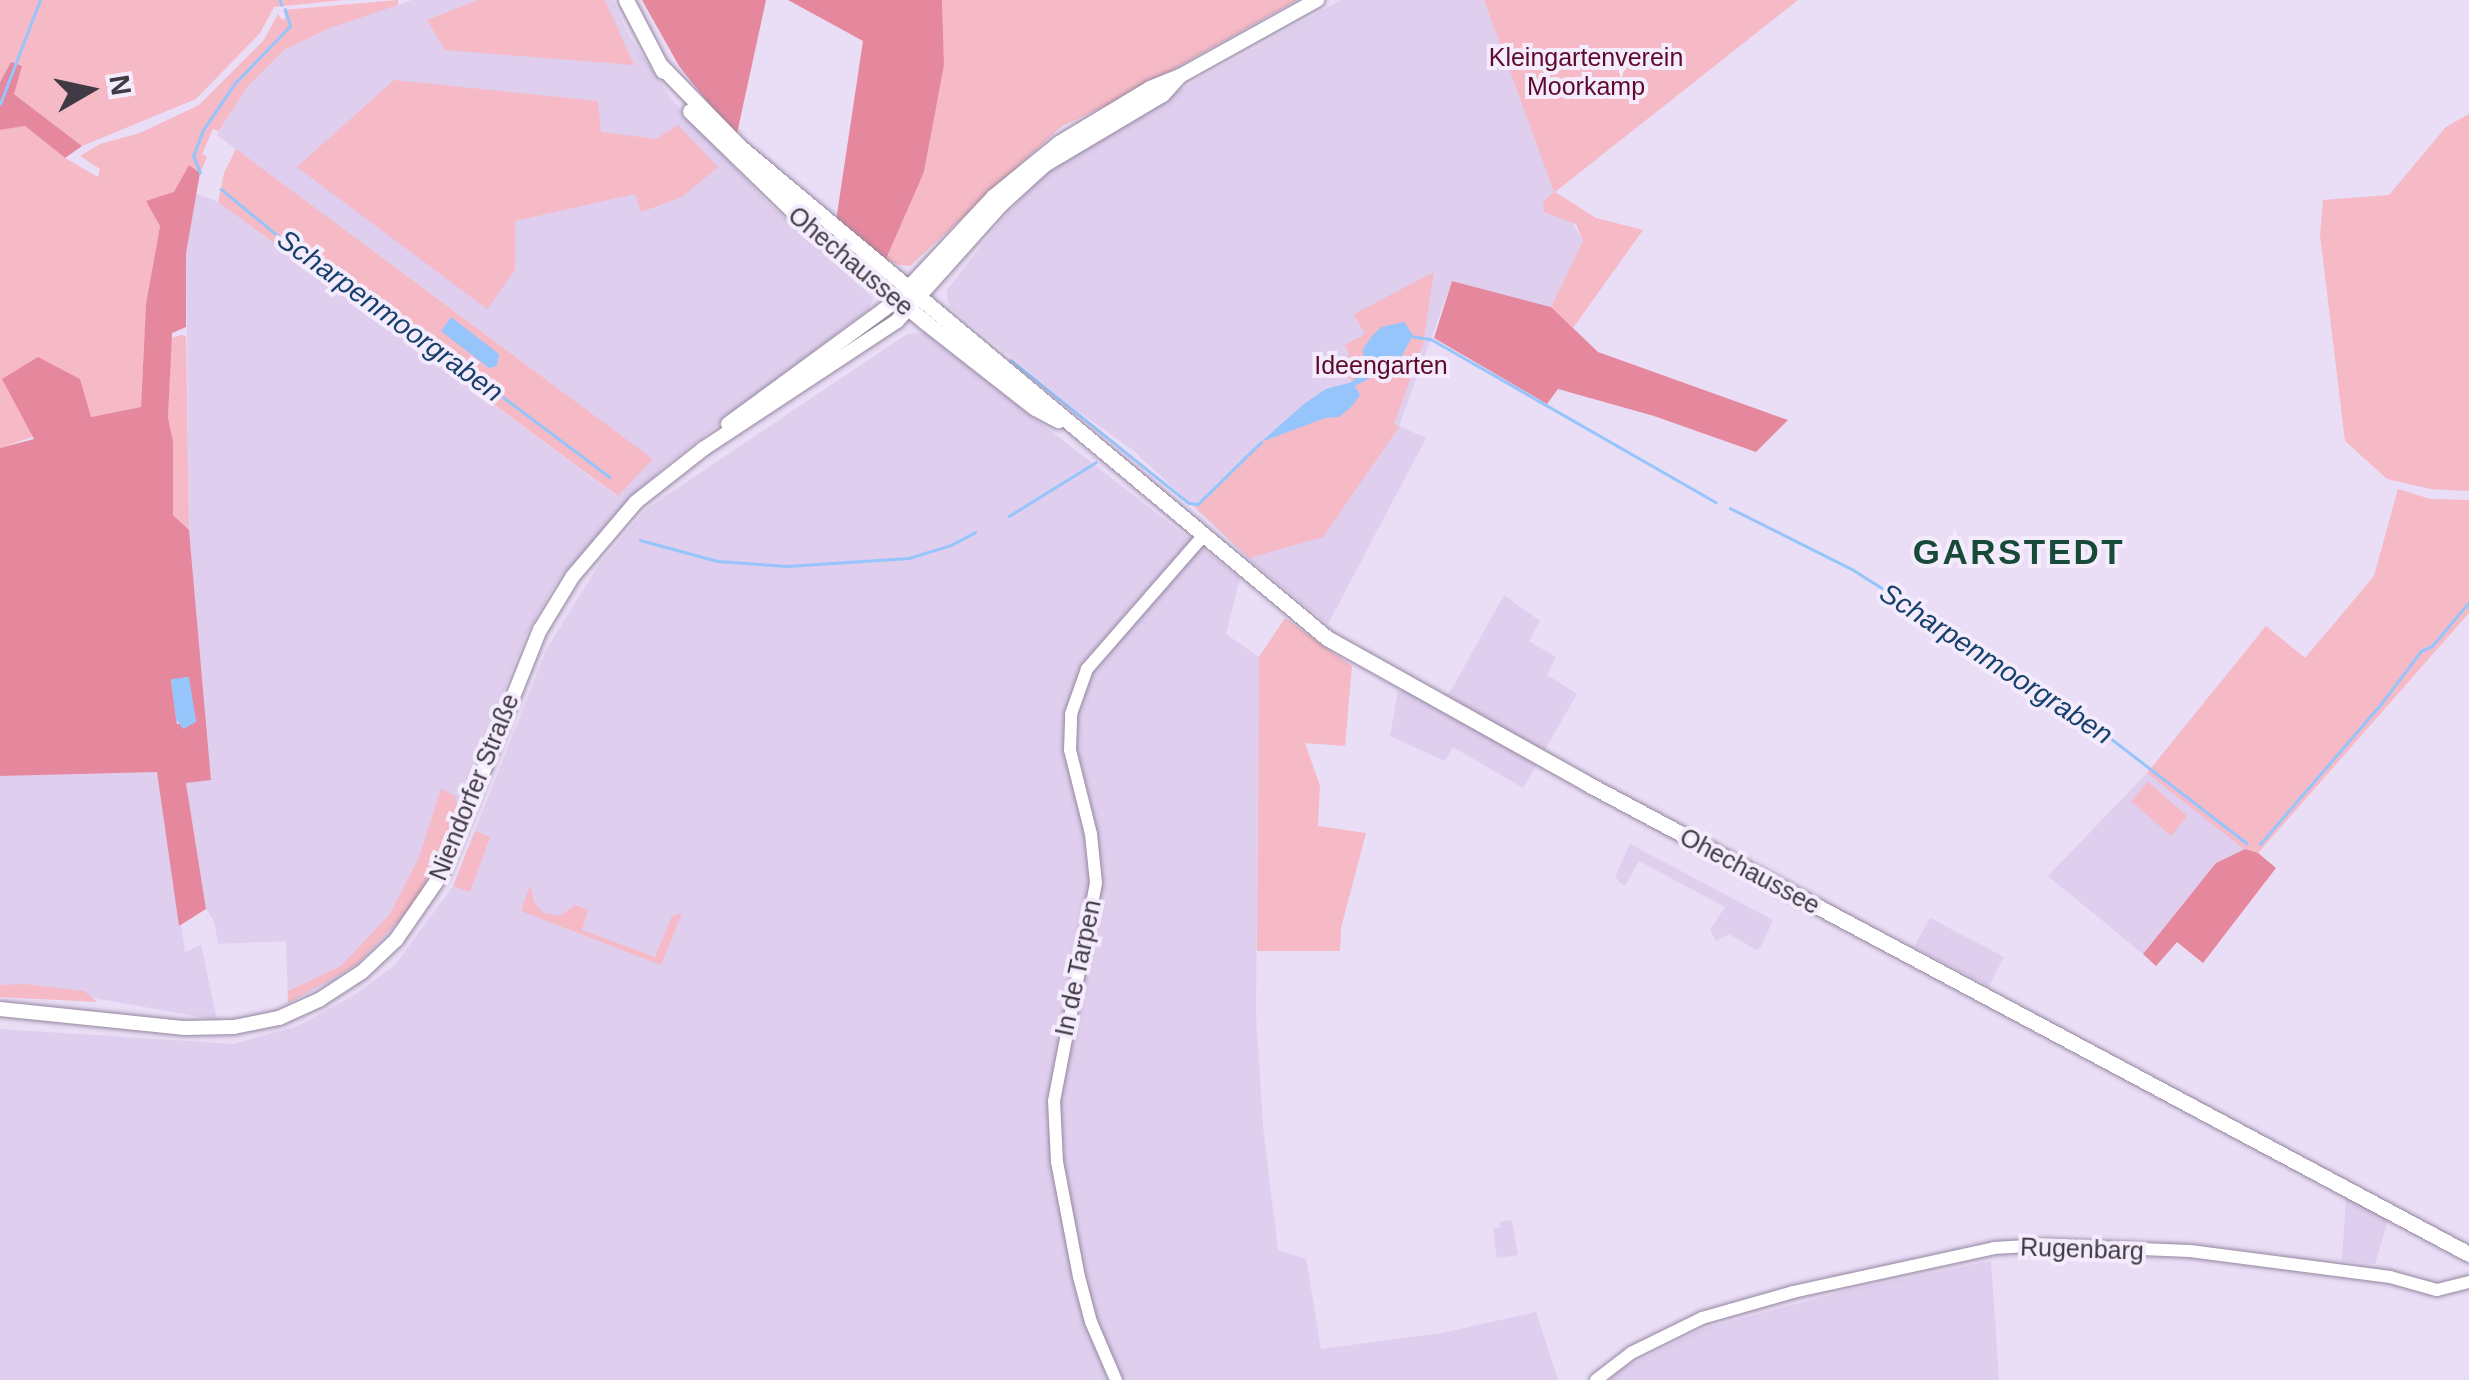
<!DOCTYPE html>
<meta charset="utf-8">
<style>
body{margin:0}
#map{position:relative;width:2469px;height:1380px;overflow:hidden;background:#eaddf6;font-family:Helvetica,sans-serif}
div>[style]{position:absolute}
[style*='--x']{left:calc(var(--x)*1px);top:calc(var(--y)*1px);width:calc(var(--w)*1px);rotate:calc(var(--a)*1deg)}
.built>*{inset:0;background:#dfceee}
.green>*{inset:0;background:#f6b9c6}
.forest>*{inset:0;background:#e5889e}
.water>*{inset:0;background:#96c5fc}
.stream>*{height:2.5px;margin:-1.25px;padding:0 1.25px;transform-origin:1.25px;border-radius:1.25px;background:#96c5fc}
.roads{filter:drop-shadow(0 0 2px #94879f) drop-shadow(0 0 2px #94879f)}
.tertiary>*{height:12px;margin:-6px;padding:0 6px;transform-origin:6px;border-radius:6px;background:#fff}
.secondary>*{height:14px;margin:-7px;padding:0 7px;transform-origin:7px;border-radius:7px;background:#fff}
.primary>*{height:15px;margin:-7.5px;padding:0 7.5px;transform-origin:7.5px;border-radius:7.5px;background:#fff}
span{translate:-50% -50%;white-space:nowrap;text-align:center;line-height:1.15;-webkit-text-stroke:8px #f4ecfc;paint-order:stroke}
.park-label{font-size:25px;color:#5e0a2a}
.street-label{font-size:25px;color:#403a44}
.water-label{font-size:28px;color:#18406c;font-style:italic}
.district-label{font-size:35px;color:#184a3a;font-weight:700;letter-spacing:2.5px}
.north{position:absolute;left:40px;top:40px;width:100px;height:100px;-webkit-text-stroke:8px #f4ecfc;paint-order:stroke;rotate:81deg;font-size:28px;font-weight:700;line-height:40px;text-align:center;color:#403a44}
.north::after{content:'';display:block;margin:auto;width:35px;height:45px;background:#403a44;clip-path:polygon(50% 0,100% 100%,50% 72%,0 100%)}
</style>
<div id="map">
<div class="built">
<div style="clip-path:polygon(412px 0,613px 0,629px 36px,674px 102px,765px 200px,873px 298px,869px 309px,661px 469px,557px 581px,525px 636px,431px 874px,402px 919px,372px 951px,335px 980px,288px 1003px,286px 941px,218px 944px,214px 921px,206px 909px,186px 782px,211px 779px,189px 530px,186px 253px,195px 193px,218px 202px,617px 496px,653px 459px,217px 135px,247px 87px,284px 50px,330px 28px)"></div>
<div style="clip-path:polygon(1341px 0,1484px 0,1554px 192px,1583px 241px,1551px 307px,1452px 281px,1399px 426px,1426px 438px,1328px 624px,1251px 561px,1133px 450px,1075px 409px,951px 308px,947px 299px,947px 290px,999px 223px,1037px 181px,1095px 137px)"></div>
<div style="clip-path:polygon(925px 333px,1240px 578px,1226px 634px,1259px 657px,1256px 1016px,1263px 1126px,1278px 1250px,1306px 1259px,1321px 1349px,1442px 1333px,1536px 1312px,1558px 1380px,0 1380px,0 1029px,233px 1044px,298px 1026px,356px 994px,395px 965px,453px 886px,547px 648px,598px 566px,645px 510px,907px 334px)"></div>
<div style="clip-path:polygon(1504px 595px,1540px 621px,1529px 641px,1556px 657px,1547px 675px,1577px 694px,1523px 788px,1453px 747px,1445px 761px,1390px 736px,1398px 691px,1449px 694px)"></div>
<div style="clip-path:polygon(157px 771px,185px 952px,201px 945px,217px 1020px,94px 998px,0 993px,0 776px)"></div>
<div style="clip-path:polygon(2147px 773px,2245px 849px,2216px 863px,2143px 954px,2048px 876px)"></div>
<div style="clip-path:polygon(1630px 844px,1773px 920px,1761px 947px,1756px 950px,1729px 934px,1716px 941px,1710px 930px,1725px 907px,1639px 861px,1625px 886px,1619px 882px,1615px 876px)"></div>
<div style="clip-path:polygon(1930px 918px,2004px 957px,1989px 986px,1914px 947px)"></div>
<div style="clip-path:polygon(2346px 1198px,2388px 1220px,2375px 1264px,2342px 1261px)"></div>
<div style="clip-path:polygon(1512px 1220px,1518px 1255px,1497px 1258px,1493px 1229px,1500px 1228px,1499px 1222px)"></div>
<div style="clip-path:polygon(1991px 1261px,1999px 1380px,1609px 1380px,1623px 1368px,1702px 1329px,1849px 1290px)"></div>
</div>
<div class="green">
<div style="clip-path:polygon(0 0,344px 0,274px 7px,260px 33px,196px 99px,82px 146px,13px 93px,11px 62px,0 82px)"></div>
<div style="clip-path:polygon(398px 0,398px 5px,330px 28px,284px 50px,247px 87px,219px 131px,213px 129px,202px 154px,207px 157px,200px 173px,189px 165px,160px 226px,146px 304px,141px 407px,91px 417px,0 448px,0 130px,25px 126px,65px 158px,98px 177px,100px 169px,80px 156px,100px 144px,140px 133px,199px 105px,264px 40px,278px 14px,282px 20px,286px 18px,283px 10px)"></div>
<div style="clip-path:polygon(478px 0,605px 0,634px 65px,445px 50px,427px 20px)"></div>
<div style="clip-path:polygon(942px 0,1297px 0,1119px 100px,1062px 126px,910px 266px,898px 265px,886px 259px,924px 172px,944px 65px)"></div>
<div style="clip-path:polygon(1484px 0,1798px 0,1555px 192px,1596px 218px,1643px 230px,1573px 328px,1551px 307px,1583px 241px,1576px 224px,1544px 212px,1543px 202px,1554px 192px)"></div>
<div style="clip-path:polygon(394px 80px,598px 101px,601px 132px,656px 139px,678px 125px,718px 167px,682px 197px,641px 212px,635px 194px,515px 221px,515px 270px,487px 309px,297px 167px)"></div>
<div style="clip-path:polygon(2469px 114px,2469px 491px,2431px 489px,2387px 479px,2345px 441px,2320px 235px,2323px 200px,2389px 195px,2446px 127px)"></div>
<div style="clip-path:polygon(236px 149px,653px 459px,618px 496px,218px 202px,224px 173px)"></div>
<div style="clip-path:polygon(1434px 272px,1423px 344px,1394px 424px,1399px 427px,1323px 537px,1249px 558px,1195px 507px,1261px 442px,1325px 418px,1339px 417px,1360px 395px,1342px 365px,1349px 354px,1345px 345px,1365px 334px,1354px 314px)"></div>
<div style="clip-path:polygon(182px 335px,186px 336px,189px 530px,173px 515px,168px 420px,171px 338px)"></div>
<div style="clip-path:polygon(2398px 489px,2430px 499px,2469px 500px,2469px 613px,2258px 853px,2244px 849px,2147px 773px,2266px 626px,2305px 658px,2374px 576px)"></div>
<div style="clip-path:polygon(1285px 618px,1352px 666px,1345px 746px,1305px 743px,1320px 786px,1318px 826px,1366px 833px,1341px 928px,1340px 951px,1257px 951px,1259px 657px)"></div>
<div style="clip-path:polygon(2148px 782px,2187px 816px,2171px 836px,2131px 801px)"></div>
<div style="clip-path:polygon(441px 789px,455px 796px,458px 808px,439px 859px,413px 905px,357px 964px,288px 1003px,288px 991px,341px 966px,390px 914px,419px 857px)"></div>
<div style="clip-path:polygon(475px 831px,490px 837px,470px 892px,453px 886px)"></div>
<div style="clip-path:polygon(530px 885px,534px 902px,543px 913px,560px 916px,575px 905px,588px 910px,582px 930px,655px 957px,672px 916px,682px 913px,661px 965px,521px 911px)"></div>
<div style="clip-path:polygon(24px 984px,84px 991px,97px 1002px,0 997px,0 985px)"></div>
</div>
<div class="forest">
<div style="clip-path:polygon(642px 0,766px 0,736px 138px,679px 66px)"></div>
<div style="clip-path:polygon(788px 0,942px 0,944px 65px,924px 172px,886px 259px,836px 221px,863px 41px)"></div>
<div style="clip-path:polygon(11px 62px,22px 66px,14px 94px,82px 146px,65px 158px,25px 126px,0 130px,0 82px)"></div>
<div style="clip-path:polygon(evenodd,189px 165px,200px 173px,186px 253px,186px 327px,172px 333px,168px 418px,173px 442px,173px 515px,189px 530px,211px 780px,186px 783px,206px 909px,179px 926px,157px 772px,0 776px,0 448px,34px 439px,2px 379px,38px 357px,80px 379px,91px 417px,141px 407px,146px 304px,160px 226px,146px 201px,174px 192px,189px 165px,188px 677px,196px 722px,177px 724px,171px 680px,188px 677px)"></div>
<div style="clip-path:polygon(1452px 281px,1551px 307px,1598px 352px,1788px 420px,1756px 452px,1654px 416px,1558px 389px,1547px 404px,1434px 338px)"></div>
<div style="clip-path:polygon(2245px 849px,2258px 853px,2276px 868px,2203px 963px,2177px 942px,2156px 966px,2143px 954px,2216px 863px)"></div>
</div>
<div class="water">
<div style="clip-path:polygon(451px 317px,499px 354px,497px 366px,489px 368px,441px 331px)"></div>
<div style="clip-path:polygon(1404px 322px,1413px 335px,1398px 363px,1355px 386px,1360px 395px,1351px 407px,1339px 417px,1325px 418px,1261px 442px,1305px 403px,1326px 389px,1352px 382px,1363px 368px,1363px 349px,1372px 336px,1381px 327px)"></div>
<div style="clip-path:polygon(189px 677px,196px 722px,183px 729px,176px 719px,171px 679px)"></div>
</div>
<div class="stream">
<div style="--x:280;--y:0;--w:5;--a:68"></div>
<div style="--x:0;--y:104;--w:111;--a:-69"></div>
<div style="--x:200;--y:173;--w:18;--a:-112"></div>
<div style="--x:193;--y:156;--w:28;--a:-69"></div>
<div style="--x:203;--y:130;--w:57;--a:-55.8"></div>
<div style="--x:235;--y:83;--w:79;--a:-46"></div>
<div style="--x:290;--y:26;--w:17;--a:-107"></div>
<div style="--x:221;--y:189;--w:93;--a:39.3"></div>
<div style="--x:293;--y:248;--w:32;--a:22"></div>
<div style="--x:323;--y:260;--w:69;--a:44.4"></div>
<div style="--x:372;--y:308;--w:30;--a:23"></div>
<div style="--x:400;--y:320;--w:262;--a:36.8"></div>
<div style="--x:1411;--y:336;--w:20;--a:9"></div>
<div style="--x:1431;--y:339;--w:328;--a:29.8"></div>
<div style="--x:1011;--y:360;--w:228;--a:38.8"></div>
<div style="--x:1189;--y:503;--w:9;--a:6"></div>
<div style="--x:1198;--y:504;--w:88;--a:-44.5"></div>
<div style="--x:1730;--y:508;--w:136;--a:26.6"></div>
<div style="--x:1852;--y:569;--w:263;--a:32.4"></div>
<div style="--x:2074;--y:710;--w:218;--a:37.6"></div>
<div style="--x:1009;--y:516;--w:102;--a:-31.8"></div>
<div style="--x:640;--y:540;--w:81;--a:15.1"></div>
<div style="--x:718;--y:561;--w:69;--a:4.1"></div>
<div style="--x:787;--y:566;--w:122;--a:-3.8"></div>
<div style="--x:909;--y:558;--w:44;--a:-17.2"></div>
<div style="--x:951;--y:545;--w:27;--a:-28"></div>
<div style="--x:2260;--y:844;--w:185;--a:-49.2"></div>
<div style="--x:2381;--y:704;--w:66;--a:-53"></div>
<div style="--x:2421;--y:651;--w:12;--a:-24"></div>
<div style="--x:2432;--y:646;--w:57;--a:-49.9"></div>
</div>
<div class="roads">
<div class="tertiary">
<div style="--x:1116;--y:1380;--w:63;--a:-113.3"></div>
<div style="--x:1091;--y:1322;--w:47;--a:-104.9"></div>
<div style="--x:1079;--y:1277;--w:117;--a:-100.8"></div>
<div style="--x:1057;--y:1162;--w:61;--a:-92.8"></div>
<div style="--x:1054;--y:1101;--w:222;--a:-79.1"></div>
<div style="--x:1096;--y:883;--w:49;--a:-95.8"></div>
<div style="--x:1091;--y:834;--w:87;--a:-104"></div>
<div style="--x:1070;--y:750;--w:36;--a:-88"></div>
<div style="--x:1071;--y:714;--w:48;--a:-70.4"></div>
<div style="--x:1087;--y:669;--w:176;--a:-48.9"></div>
<div style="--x:1596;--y:1380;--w:44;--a:-37.6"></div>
<div style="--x:1631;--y:1353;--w:79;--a:-26.2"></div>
<div style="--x:1702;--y:1318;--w:95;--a:-15.9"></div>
<div style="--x:1793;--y:1292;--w:206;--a:-12.3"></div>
<div style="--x:1994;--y:1248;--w:50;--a:-3.4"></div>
<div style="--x:2044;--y:1245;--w:146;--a:2.4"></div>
<div style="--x:2190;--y:1251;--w:202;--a:7.4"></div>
<div style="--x:2390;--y:1277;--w:49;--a:15.5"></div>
<div style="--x:2437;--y:1290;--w:33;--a:-14"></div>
</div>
<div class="secondary">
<div style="--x:728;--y:424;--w:210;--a:-36.3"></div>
<div style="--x:897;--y:300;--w:141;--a:-47"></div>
<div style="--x:993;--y:197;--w:85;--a:-39.3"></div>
<div style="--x:1059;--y:143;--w:106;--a:-31.1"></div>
<div style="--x:1150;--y:88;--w:32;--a:-22"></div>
<div style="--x:1180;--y:76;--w:157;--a:-29"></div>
<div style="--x:0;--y:1009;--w:186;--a:5.9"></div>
<div style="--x:185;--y:1028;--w:49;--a:-1.2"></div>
<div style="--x:234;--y:1027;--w:46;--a:-11.3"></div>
<div style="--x:279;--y:1018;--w:44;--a:-24.2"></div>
<div style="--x:319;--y:1000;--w:51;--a:-33.1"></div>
<div style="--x:362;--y:972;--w:47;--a:-43.3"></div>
<div style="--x:396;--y:940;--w:83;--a:-55.3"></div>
<div style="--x:443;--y:872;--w:261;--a:-68.2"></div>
<div style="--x:540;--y:630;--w:63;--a:-58.6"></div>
<div style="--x:573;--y:576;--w:97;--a:-49.6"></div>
<div style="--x:636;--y:502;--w:85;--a:-38.3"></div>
<div style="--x:703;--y:449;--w:232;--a:-33.4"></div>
<div style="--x:897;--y:321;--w:156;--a:-48.1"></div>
<div style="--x:1001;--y:205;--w:59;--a:-42.3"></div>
<div style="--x:1045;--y:165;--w:137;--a:-30.7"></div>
<div style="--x:1163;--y:95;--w:25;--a:-48"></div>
</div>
<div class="primary">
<div style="--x:626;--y:0;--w:80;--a:62.5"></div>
<div style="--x:660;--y:65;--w:115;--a:45.7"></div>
<div style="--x:740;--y:147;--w:765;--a:39.91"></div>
<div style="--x:1327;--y:638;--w:297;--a:29.2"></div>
<div style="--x:1586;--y:783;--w:1001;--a:28.08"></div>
<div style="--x:690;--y:111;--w:153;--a:44.2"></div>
<div style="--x:800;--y:218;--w:161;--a:39.7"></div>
<div style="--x:924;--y:321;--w:141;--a:38.1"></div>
<div style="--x:1035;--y:408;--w:26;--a:28"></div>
</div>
</div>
<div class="park-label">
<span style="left:1586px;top:72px">Kleingartenverein<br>Moorkamp</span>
<span style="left:1381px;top:365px">Ideengarten</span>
</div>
<div class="street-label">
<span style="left:851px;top:261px;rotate:40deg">Ohechaussee</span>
<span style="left:474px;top:787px;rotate:-68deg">Niendorfer Straße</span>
<span style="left:1750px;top:871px;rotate:28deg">Ohechaussee</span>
<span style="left:1078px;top:968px;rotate:-78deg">In de Tarpen</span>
<span style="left:2082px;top:1249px;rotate:2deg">Rugenbarg</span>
</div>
<div class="water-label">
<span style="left:390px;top:316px;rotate:36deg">Scharpenmoorgraben</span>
<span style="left:1996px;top:664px;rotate:33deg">Scharpenmoorgraben</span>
</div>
<div class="district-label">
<span style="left:2019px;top:552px">GARSTEDT</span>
</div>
<div class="north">N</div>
</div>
